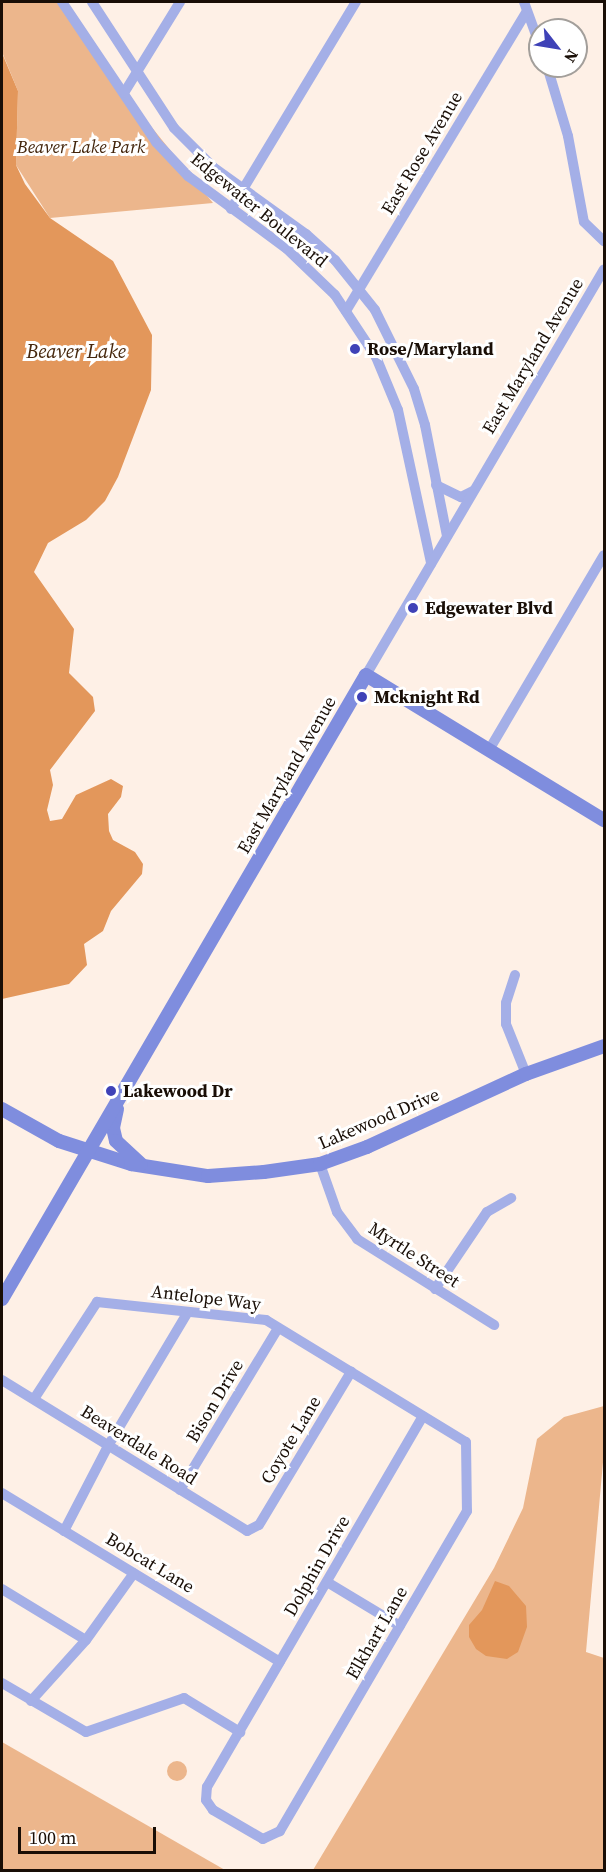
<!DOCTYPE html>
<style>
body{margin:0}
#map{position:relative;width:606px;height:1872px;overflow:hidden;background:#fef0e6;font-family:"Source Serif 4",serif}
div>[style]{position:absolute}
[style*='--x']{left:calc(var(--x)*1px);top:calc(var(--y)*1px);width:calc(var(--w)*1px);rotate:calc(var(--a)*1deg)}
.green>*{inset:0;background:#ecb68c}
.round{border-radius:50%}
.water>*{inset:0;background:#e3975b}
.street>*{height:10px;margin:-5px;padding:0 5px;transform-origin:5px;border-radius:5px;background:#a4afe7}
.secondary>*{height:14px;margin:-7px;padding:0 7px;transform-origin:7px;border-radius:7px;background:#7f8dde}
.dots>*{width:16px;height:16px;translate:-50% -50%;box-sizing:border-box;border:3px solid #fff;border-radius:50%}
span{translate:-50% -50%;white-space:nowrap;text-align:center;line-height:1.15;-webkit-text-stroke:6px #fff;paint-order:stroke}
.park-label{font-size:18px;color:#42240a;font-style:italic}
.street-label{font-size:18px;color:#190e06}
.poi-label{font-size:18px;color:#190e06;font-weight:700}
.left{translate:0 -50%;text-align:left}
.water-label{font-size:20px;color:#46270d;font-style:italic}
.frame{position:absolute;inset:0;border:3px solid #190e06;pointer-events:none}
.north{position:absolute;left:528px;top:18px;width:60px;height:60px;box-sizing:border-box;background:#fff;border:2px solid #a39f9b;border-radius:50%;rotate:121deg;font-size:16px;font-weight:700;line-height:24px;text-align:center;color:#190e06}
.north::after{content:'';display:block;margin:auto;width:21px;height:27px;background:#3f42b7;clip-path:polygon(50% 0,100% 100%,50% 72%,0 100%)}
.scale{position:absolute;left:18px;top:1827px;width:138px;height:27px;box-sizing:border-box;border:3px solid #190e06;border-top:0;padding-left:8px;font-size:18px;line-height:21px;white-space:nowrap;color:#190e06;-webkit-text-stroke:4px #fff;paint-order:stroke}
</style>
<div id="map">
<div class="green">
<div style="clip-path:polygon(2px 2px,62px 2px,124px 93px,213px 203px,50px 218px,16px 165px,18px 91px,2px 52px)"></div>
<div style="clip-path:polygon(604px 1406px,604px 1451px,586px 1652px,604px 1658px,604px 1870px,313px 1870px,494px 1568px,523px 1508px,537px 1439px,564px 1417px)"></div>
<div style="clip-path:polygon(2px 1742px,225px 1870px,2px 1870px)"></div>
<div class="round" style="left:167px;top:1761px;width:20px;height:20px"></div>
</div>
<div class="water">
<div style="clip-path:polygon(2px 53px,18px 91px,16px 165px,25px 184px,50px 218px,113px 261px,152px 335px,151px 390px,118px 477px,105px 501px,86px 520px,48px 543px,34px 572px,74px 629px,69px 673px,93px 697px,95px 711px,50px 770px,53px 785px,47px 810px,50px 821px,62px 819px,76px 795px,111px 779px,123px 786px,121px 797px,108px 814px,109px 831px,113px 840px,135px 852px,143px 864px,142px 874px,111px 911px,103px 931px,84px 944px,87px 965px,69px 984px,2px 999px)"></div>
<div style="clip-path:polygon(495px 1581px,509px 1586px,526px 1606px,527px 1627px,518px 1652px,507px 1659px,486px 1656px,476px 1649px,469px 1637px,469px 1625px,482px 1610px)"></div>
</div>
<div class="street">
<div style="--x:62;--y:2;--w:169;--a:56.1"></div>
<div style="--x:156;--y:142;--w:47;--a:46.7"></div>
<div style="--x:188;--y:176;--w:123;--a:36.4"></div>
<div style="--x:287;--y:249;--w:66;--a:43.8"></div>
<div style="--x:335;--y:295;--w:74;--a:56.5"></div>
<div style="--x:376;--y:357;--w:57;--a:67.5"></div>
<div style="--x:398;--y:410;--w:157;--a:77.8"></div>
<div style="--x:92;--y:2;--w:150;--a:56.9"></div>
<div style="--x:174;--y:128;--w:55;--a:45"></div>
<div style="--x:213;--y:167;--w:115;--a:35.8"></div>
<div style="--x:306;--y:234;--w:39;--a:42"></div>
<div style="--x:335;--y:260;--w:64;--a:51.3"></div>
<div style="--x:375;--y:310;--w:88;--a:63.7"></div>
<div style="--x:414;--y:389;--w:38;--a:73"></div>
<div style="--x:425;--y:425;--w:113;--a:78.8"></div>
<div style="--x:524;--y:2;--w:47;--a:70"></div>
<div style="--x:547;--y:66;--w:73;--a:73.3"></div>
<div style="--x:568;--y:136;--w:87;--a:79.5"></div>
<div style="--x:584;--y:222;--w:28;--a:44"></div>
<div style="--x:124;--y:93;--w:107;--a:-58.4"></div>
<div style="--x:231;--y:209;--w:242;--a:-58.9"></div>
<div style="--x:346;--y:311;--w:350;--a:-58.9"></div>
<div style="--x:436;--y:485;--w:28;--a:26"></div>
<div style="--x:461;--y:497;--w:13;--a:-27"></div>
<div style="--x:366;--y:675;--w:470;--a:-59.6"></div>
<div style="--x:489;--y:750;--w:226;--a:-59.5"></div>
<div style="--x:515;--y:975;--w:29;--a:108"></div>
<div style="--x:506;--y:1003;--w:21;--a:90"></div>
<div style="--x:506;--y:1024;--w:54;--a:68.2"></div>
<div style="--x:320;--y:1164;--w:51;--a:70.5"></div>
<div style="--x:337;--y:1212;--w:34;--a:53"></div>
<div style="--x:357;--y:1239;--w:162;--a:32.1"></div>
<div style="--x:435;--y:1289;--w:93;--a:-56"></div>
<div style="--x:487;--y:1212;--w:28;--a:-30"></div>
<div style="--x:2;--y:1380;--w:288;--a:31.6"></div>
<div style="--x:247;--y:1531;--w:13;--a:-27"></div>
<div style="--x:259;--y:1525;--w:179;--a:-59"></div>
<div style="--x:34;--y:1399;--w:116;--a:-57"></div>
<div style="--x:97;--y:1302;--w:170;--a:6.1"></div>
<div style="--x:266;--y:1320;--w:234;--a:31.4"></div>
<div style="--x:466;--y:1442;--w:69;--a:89.2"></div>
<div style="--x:467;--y:1511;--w:371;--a:120.3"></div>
<div style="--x:280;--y:1831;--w:19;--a:155"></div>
<div style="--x:263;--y:1839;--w:58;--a:-149.9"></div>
<div style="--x:213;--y:1810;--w:12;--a:-125"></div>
<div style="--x:206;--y:1800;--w:13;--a:-86"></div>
<div style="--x:207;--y:1787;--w:429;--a:-59.8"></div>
<div style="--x:180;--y:1490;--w:189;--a:-58.8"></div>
<div style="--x:2;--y:1493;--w:325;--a:31.3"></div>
<div style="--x:64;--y:1531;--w:96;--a:-62.6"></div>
<div style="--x:108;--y:1446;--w:156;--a:-59.2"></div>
<div style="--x:327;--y:1582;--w:85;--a:31.1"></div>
<div style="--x:2;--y:1589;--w:98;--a:31.3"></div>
<div style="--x:2;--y:1683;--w:97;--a:30.3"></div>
<div style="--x:86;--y:1732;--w:104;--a:-19.1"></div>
<div style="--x:184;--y:1698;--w:66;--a:31.3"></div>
<div style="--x:31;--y:1701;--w:82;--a:-48"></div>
<div style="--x:86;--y:1640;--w:82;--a:-54.4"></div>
</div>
<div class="secondary">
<div style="--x:2;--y:1109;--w:65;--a:29.3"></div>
<div style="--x:59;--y:1141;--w:76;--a:17.7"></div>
<div style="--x:131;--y:1164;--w:78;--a:8.9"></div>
<div style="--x:208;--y:1176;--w:56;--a:-4.1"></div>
<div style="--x:264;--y:1172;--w:57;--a:-8.1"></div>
<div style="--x:320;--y:1164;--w:50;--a:-19.9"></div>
<div style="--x:367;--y:1147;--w:175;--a:-24.7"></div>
<div style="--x:526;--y:1074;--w:83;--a:-19.7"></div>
<div style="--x:117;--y:1109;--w:19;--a:102"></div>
<div style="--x:113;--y:1128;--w:13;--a:77"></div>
<div style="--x:116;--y:1141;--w:34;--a:43"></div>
<div style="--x:2;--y:1299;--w:722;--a:-59.74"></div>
<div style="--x:366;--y:675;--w:279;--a:31.4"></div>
</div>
<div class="dots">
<div style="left:355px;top:349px;background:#3f42b7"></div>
<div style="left:413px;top:608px;background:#3f42b7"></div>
<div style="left:362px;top:697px;background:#3f42b7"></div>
<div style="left:111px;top:1091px;background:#3f42b7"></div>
</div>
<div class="park-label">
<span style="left:81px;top:147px">Beaver Lake Park</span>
</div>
<div class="street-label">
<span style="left:422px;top:153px;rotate:-59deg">East Rose Avenue</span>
<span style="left:259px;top:210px;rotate:39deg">Edgewater Boulevard</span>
<span style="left:533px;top:356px;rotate:-59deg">East Maryland Avenue</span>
<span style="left:287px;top:775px;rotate:-60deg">East Maryland Avenue</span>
<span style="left:379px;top:1119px;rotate:-23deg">Lakewood Drive</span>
<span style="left:414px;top:1255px;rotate:33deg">Myrtle Street</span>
<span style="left:206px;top:1298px;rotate:7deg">Antelope Way</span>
<span style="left:215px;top:1401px;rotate:-59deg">Bison Drive</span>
<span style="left:291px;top:1440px;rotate:-59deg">Coyote Lane</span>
<span style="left:139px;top:1445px;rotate:32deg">Beaverdale Road</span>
<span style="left:150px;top:1563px;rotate:31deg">Bobcat Lane</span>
<span style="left:317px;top:1566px;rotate:-60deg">Dolphin Drive</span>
<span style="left:377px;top:1633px;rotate:-60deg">Elkhart Lane</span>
</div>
<div class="poi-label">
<span class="left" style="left:367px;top:349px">Rose/Maryland</span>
<span class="left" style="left:425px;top:608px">Edgewater Blvd</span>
<span class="left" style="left:374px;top:697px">Mcknight Rd</span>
<span class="left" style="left:123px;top:1091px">Lakewood Dr</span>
</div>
<div class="water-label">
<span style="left:76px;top:351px">Beaver Lake</span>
</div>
<div class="frame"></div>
<div class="north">N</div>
<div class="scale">100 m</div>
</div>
